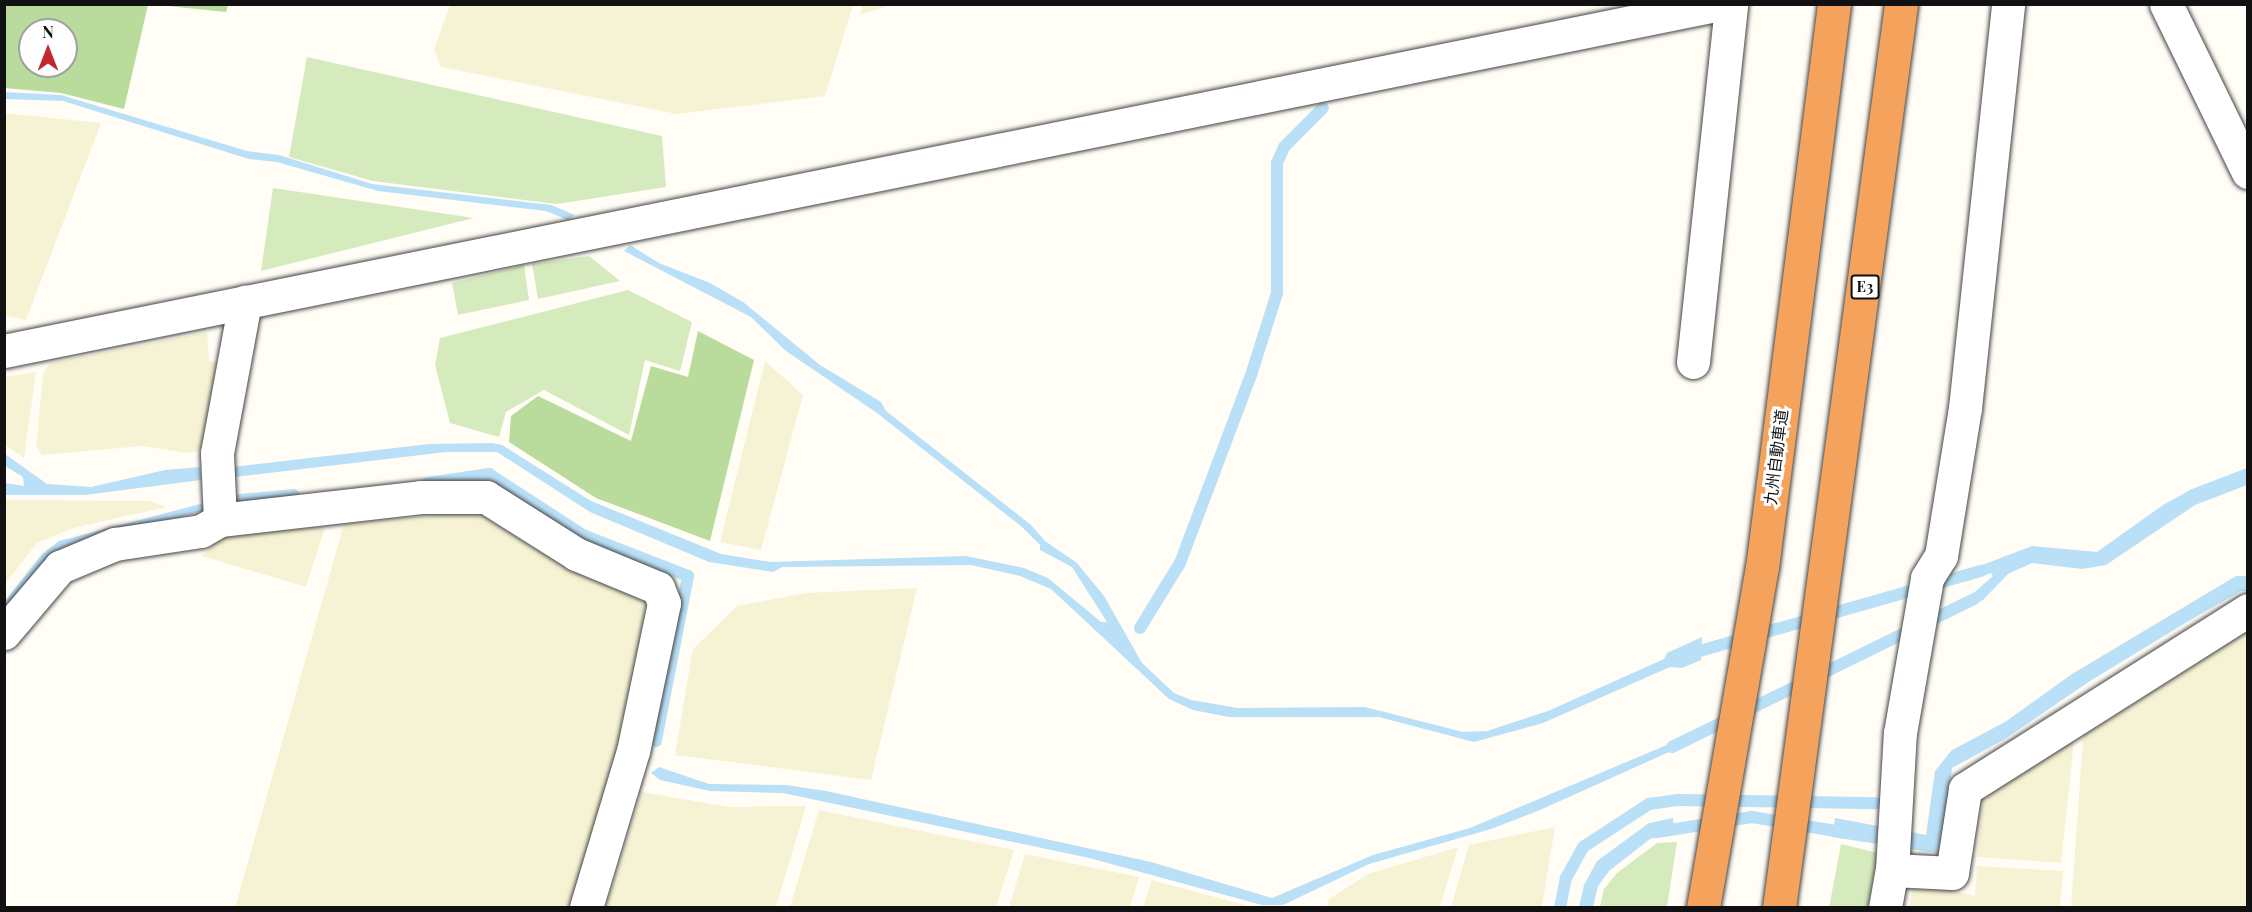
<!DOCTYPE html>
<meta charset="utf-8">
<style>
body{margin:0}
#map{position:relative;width:2252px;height:912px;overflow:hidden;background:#fffdf5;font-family:"Playfair Display","Noto Sans JP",serif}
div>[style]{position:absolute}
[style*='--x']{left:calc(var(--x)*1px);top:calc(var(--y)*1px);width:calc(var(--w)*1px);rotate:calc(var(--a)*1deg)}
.farmland>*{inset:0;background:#f6f3d4}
.green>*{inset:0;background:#d5ebbd}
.forest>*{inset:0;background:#b9dc9c}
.water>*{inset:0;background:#b9e0f7}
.stream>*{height:12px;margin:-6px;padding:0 6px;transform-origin:6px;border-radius:6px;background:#b9e0f7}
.roads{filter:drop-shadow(0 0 2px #444) drop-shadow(0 0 2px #444)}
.minor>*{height:33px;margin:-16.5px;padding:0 16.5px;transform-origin:16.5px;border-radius:16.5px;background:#fff}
.highway>*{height:33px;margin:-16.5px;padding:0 16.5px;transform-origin:16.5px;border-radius:16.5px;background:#f5a25d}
span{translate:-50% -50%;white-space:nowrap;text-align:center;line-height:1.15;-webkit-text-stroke:6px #fff;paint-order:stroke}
.shield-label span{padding:2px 4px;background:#fff;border:2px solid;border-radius:4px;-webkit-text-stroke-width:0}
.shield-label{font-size:15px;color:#111;font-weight:700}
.street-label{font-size:16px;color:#111}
.frame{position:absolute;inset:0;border:6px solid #111;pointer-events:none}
.north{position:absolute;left:18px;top:18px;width:60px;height:60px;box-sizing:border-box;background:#fff;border:2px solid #a0a0a0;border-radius:50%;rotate:0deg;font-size:16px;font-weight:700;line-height:24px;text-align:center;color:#111}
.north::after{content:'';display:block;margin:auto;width:21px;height:27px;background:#c4262e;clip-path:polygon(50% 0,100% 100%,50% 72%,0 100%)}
</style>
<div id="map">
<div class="farmland">
<div style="clip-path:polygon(450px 5px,450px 4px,853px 5px,825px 96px,677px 114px,441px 67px,434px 50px)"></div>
<div style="clip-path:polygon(863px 5px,863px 4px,891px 5px,860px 15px)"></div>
<div style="clip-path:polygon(4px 113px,101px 123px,26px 320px,5px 316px)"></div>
<div style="clip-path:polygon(207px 332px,209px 361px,222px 364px,213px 447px,188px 453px,142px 446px,42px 455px,36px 447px,43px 374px,50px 363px)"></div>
<div style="clip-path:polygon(765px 361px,803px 395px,761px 550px,720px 542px)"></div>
<div style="clip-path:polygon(36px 372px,24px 458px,5px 445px,5px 377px)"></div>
<div style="clip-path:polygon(5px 500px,150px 501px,166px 507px,73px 528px,37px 543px,5px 584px)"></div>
<div style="clip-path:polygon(475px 511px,538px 551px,642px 597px,645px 613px,617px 757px,575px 907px,235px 908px,344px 524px)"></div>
<div style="clip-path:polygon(325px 527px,306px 587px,202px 556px,231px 529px)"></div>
<div style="clip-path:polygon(917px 588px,871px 780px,675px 755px,693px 649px,737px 606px,806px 593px)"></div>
<div style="clip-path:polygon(2247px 627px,2247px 907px,2071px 908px,2084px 727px)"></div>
<div style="clip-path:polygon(2075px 732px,2061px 863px,1977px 857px,1984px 790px)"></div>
<div style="clip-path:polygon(642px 792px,729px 807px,806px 806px,776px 907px,606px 907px)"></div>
<div style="clip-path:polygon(819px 810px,1014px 850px,996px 907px,790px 907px)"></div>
<div style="clip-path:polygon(1555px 827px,1542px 907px,1451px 907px,1469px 845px)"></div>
<div style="clip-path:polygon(1458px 847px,1440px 907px,1327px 907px,1329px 899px,1368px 874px)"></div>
<div style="clip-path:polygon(1025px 854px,1139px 877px,1130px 907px,1009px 907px)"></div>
<div style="clip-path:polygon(1977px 866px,2063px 871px,2060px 907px,1909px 908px,1914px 882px,1975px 896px)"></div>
<div style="clip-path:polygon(1152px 880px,1252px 907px,1143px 907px)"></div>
</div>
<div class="green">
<div style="clip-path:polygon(307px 57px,662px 136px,666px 187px,557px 204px,373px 181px,289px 157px)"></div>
<div style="clip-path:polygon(273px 188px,474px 218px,261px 271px)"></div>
<div style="clip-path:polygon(589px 256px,620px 281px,538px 299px,532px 264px)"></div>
<div style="clip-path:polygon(524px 265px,529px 300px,458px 315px,452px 283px)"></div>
<div style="clip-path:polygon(628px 290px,692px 322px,680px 371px,645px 360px,629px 435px,544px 390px,506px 412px,499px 437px,450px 423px,435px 365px,440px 338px)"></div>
<div style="clip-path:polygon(1677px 842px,1667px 907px,1600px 907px,1604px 889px,1617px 873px,1657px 843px)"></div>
<div style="clip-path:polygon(1841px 844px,1878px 853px,1868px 907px,1829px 908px)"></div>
</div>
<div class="forest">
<div style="clip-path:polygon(evenodd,4px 5px,148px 5px,124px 109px,61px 93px,5px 88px,4px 5px,30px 30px,66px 30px,66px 66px,30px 66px,30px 30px)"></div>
<div style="clip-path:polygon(158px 5px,228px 5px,226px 12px)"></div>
<div style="clip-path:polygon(698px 331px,754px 360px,710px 541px,596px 498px,509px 442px,511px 416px,538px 396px,631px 441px,651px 366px,688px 377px)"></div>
</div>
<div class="water">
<div style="clip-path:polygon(4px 92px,61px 95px,247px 151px,279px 155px,372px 184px,551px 205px,575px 215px,568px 220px,546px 211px,378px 191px,277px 162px,249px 159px,63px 101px,5px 99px)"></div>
<div style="clip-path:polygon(630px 245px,659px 263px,710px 283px,743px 302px,820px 365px,881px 402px,886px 411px,1031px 525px,1045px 541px,1077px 563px,1104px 596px,1142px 663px,1174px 693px,1191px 700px,1238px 708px,1365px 707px,1463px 732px,1487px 731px,1548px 711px,1664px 659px,1667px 653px,1702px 637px,1701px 660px,1682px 668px,1670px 667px,1543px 723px,1474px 742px,1379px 717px,1229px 717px,1193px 710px,1169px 699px,1051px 589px,1020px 576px,971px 565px,782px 567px,773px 572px,709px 562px,590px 512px,497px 452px,446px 452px,234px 477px,233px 467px,429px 444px,492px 443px,502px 445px,591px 501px,721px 554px,771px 562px,966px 556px,1024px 568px,1048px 578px,1101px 622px,1107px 622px,1072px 567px,1040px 550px,1040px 545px,1022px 527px,877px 413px,786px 351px,751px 317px,624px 251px)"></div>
<div style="clip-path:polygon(5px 454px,47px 484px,91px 487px,165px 470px,200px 467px,201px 480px,85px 495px,5px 495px,5px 483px,24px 486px,23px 477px,5px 466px)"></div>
<div style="clip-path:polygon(2247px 468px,2247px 485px,2195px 505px,2106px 565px,2082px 569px,2032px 563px,2008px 574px,1983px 600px,1964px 610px,1960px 605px,1993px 576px,1991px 573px,1967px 581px,1964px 572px,2032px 546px,2097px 552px,2163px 505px,2192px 489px)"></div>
<div style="clip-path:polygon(204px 503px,207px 510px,79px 544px,5px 614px,5px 601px,42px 554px,59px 541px)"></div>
<div style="clip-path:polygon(2236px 576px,2247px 576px,2247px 591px,2241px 591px,2187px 622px,2090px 681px,2005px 739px,1952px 768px,1943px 854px,1832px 837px,1835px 818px,1926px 835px,1935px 771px,1952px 750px,2005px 722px,2072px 674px)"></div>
<div style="clip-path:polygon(1688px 736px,1687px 744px,1540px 810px,1491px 829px,1369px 864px,1283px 905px,1262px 905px,1089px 858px,783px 793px,710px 791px,660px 780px,651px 773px,659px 767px,709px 784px,786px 785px,826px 791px,1151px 862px,1272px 898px,1373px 855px,1470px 828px)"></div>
<div style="clip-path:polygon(1673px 818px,1674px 834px,1650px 839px,1609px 871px,1598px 886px,1593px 907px,1579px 907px,1584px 885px,1597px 861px,1649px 823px)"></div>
</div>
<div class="stream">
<div style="--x:428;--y:483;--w:62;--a:-8.4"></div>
<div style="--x:489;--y:474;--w:112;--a:33"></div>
<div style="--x:583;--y:535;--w:113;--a:21.3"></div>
<div style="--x:688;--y:576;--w:168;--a:101"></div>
<div style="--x:240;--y:500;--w:54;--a:-5.3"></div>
<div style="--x:1140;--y:628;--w:76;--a:-58.4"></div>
<div style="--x:1180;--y:563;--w:204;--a:-69.3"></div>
<div style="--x:1252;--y:372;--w:83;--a:-72.4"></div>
<div style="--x:1277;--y:293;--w:130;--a:-90"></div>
<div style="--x:1277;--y:163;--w:17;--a:-66"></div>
<div style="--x:1284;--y:147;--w:55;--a:-45"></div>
<div style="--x:1689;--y:654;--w:304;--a:-15.9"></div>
<div style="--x:1672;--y:747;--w:336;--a:-26.1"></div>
<div style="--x:1657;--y:832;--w:96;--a:-9"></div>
<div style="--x:1752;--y:817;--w:97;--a:9.5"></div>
<div style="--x:1560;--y:908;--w:31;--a:-79"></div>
<div style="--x:1566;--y:878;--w:35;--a:-61"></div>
<div style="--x:1583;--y:847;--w:79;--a:-33.1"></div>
<div style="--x:1649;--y:804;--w:28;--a:-8"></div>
<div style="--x:1677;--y:800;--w:199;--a:0.9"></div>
</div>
<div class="roads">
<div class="minor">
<div style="--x:2166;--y:4;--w:187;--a:64"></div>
<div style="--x:4;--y:351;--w:1751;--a:-11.43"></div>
<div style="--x:1693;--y:362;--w:360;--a:-83.9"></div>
<div style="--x:220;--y:520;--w:67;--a:-92.6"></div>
<div style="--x:217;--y:453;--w:154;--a:-79.5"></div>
<div style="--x:4;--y:633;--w:87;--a:-49.7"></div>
<div style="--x:60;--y:567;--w:60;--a:-22.7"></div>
<div style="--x:115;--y:544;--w:87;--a:-8.6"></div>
<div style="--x:201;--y:531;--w:22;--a:-30"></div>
<div style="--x:220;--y:520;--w:202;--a:-6.5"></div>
<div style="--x:421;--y:497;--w:65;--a:0"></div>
<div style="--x:486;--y:497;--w:107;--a:32.3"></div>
<div style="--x:576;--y:554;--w:89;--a:22.5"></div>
<div style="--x:658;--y:588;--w:16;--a:68"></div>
<div style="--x:664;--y:603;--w:151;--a:101.8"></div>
<div style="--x:633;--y:751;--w:164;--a:106.7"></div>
<div style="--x:1892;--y:870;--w:60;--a:2.9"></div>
<div style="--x:1952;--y:873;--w:85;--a:-81.2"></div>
<div style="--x:1965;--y:789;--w:335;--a:-32.3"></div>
<div style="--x:1885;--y:908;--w:39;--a:-80"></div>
<div style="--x:1892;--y:870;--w:137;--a:-86.7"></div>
<div style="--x:1900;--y:733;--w:157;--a:-80.1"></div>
<div style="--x:1927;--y:578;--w:26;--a:-58"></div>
<div style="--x:1941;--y:556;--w:150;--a:-80.8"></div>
<div style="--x:1965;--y:408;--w:406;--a:-83.9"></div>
</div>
<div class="highway">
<div style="--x:1703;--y:908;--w:345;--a:-80.2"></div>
<div style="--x:1762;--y:568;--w:569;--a:-82.72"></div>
<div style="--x:1779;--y:908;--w:912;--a:-82.31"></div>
</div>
</div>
<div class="shield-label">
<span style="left:1865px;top:287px">E3</span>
</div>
<div class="street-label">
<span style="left:1776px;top:457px;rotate:-83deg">九州自動車道</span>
</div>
<div class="frame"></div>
<div class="north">N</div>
</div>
